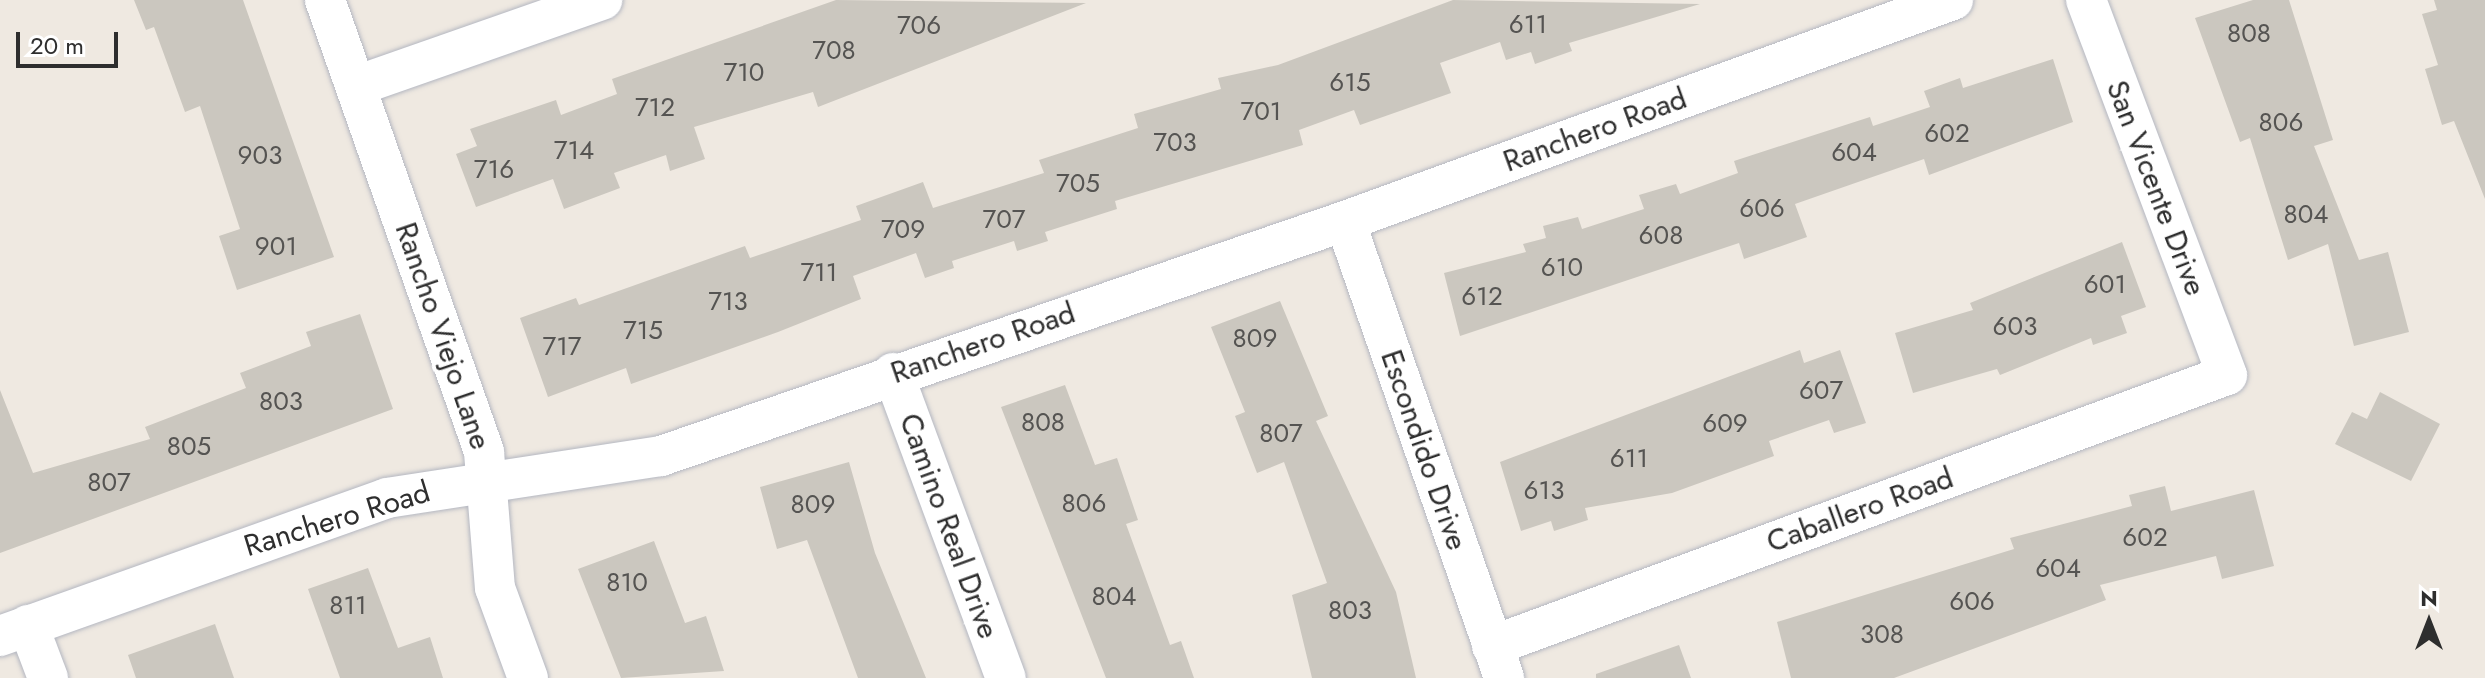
<!DOCTYPE html>
<style>
body{margin:0}
#map{position:relative;width:2485px;height:678px;overflow:hidden;background:#efe9e1;font-family:Jost,sans-serif}
div>[style]{position:absolute}
[style*='--x']{left:calc(var(--x)*1px);top:calc(var(--y)*1px);width:calc(var(--w)*1px);rotate:calc(var(--a)*1deg)}
.building>*{inset:0;background:#cbc7bf}
.roads{filter:drop-shadow(0 0 2px #b4b7c1) drop-shadow(0 0 2px #b4b7c1)}
.minor>*{height:40px;margin:-20px;padding:0 20px;transform-origin:20px;border-radius:20px;background:#fff}
span{translate:-50% -50%;white-space:nowrap;text-align:center;line-height:1.15;-webkit-text-stroke:8px #fff;paint-order:stroke}
.number-label{font-size:26px;color:#555452}
.number-label span{-webkit-text-stroke-width:0}
.street-label{font-size:30px;color:#2e2e2e}
.north{position:absolute;left:2389px;top:582px;width:80px;height:80px;-webkit-text-stroke:6px #fff;paint-order:stroke;rotate:0deg;font-size:22px;font-weight:700;line-height:32px;text-align:center;color:#2e2e2e}
.north::after{content:'';display:block;margin:auto;width:28px;height:36px;background:#2e2e2e;clip-path:polygon(50% 0,100% 100%,50% 72%,0 100%)}
.scale{position:absolute;left:16px;top:32px;width:102px;height:36px;box-sizing:border-box;border:4px solid #2e2e2e;border-top:0;padding-left:10px;font-size:24px;line-height:28px;white-space:nowrap;color:#2e2e2e;-webkit-text-stroke:6px #fff;paint-order:stroke}
</style>
<div id="map">
<div class="building">
<div style="clip-path:polygon(134px 0,243px 0,334px 257px,237px 290px,219px 236px,240px 229px,200px 106px,185px 112px,154px 27px,146px 30px)"></div>
<div style="clip-path:polygon(836px 0,1086px 3px,818px 107px,813px 92px,694px 127px,705px 159px,670px 171px,666px 155px,614px 173px,620px 188px,564px 209px,553px 179px,476px 207px,456px 154px,477px 146px,470px 129px,556px 100px,561px 115px,617px 94px,612px 79px)"></div>
<div style="clip-path:polygon(1453px 0,1700px 4px,1569px 43px,1572px 51px,1535px 64px,1531px 52px,1506px 60px,1500px 42px,1440px 63px,1451px 93px,1360px 125px,1354px 110px,1299px 130px,1303px 145px,1115px 201px,1117px 209px,1045px 232px,1048px 241px,1017px 251px,1014px 241px,952px 261px,954px 268px,925px 278px,916px 253px,853px 276px,861px 299px,778px 332px,631px 384px,626px 368px,548px 397px,520px 318px,576px 298px,579px 305px,745px 246px,750px 258px,861px 220px,856px 206px,923px 182px,933px 208px,1044px 173px,1039px 160px,1138px 128px,1134px 114px,1221px 89px,1218px 78px,1278px 65px)"></div>
<div style="clip-path:polygon(2253px 0,2289px 0,2333px 140px,2314px 146px,2359px 260px,2388px 252px,2409px 332px,2354px 346px,2328px 244px,2288px 260px,2250px 138px,2240px 142px,2195px 18px)"></div>
<div style="clip-path:polygon(2434px 0,2485px 0,2485px 199px,2454px 121px,2442px 125px,2425px 69px,2438px 65px,2422px 14px,2437px 10px)"></div>
<div style="clip-path:polygon(2053px 59px,2073px 122px,1929px 175px,1924px 159px,1795px 204px,1807px 237px,1744px 259px,1739px 243px,1460px 336px,1444px 273px,1526px 252px,1523px 244px,1546px 238px,1543px 226px,1578px 217px,1582px 229px,1644px 209px,1639px 195px,1676px 184px,1680px 194px,1738px 173px,1734px 161px,1870px 117px,1873px 126px,1930px 107px,1924px 91px,1960px 78px,1963px 88px)"></div>
<div style="clip-path:polygon(2122px 242px,2146px 307px,2121px 316px,2127px 333px,2093px 345px,2091px 338px,2000px 375px,1997px 369px,1913px 393px,1895px 333px,1973px 310px,1970px 303px)"></div>
<div style="clip-path:polygon(1280px 301px,1328px 416px,1316px 421px,1396px 592px,1416px 678px,1312px 678px,1292px 595px,1327px 583px,1284px 462px,1257px 473px,1235px 416px,1245px 412px,1211px 327px)"></div>
<div style="clip-path:polygon(360px 314px,393px 409px,0 553px,0 390px,33px 473px,150px 439px,145px 427px,246px 388px,240px 373px,311px 346px,306px 332px)"></div>
<div style="clip-path:polygon(1800px 350px,1804px 363px,1840px 350px,1866px 423px,1834px 433px,1829px 420px,1769px 441px,1774px 456px,1672px 493px,1585px 508px,1588px 520px,1554px 531px,1551px 521px,1521px 531px,1500px 462px)"></div>
<div style="clip-path:polygon(1065px 385px,1095px 465px,1117px 458px,1138px 520px,1126px 524px,1170px 645px,1181px 641px,1194px 678px,1106px 678px,1001px 407px)"></div>
<div style="clip-path:polygon(2380px 392px,2440px 424px,2411px 481px,2335px 444px,2352px 412px,2367px 419px)"></div>
<div style="clip-path:polygon(849px 462px,875px 553px,926px 678px,858px 678px,807px 540px,777px 549px,760px 487px)"></div>
<div style="clip-path:polygon(2165px 486px,2171px 511px,2254px 490px,2274px 566px,2222px 579px,2216px 556px,2100px 585px,2106px 600px,1894px 678px,1791px 678px,1777px 622px,2014px 549px,2010px 538px,2132px 506px,2129px 495px)"></div>
<div style="clip-path:polygon(654px 541px,685px 623px,706px 616px,724px 671px,621px 678px,578px 569px)"></div>
<div style="clip-path:polygon(368px 568px,398px 648px,430px 637px,443px 678px,340px 678px,308px 589px)"></div>
<div style="clip-path:polygon(215px 624px,234px 678px,136px 678px,128px 655px)"></div>
<div style="clip-path:polygon(1679px 645px,1691px 678px,1596px 678px,1596px 674px)"></div>
</div>
<div class="roads">
<div class="minor">
<div style="--x:325;--y:0;--w:479;--a:70.6"></div>
<div style="--x:484;--y:452;--w:136;--a:85.4"></div>
<div style="--x:495;--y:588;--w:96;--a:69.9"></div>
<div style="--x:356;--y:86;--w:261;--a:-19.3"></div>
<div style="--x:1345;--y:221;--w:484;--a:70.8"></div>
<div style="--x:893;--y:373;--w:325;--a:69.7"></div>
<div style="--x:28;--y:625;--w:57;--a:69.3"></div>
<div style="--x:0;--y:636;--w:411;--a:-19.6"></div>
<div style="--x:387;--y:498;--w:277;--a:-8.7"></div>
<div style="--x:661;--y:456;--w:723;--a:-18.96"></div>
<div style="--x:1345;--y:221;--w:647;--a:-19.98"></div>
<div style="--x:1492;--y:646;--w:783;--a:-20.24"></div>
<div style="--x:2227;--y:375;--w:401;--a:-110.6"></div>
</div>
</div>
<div class="number-label">
<span style="left:1528px;top:25px">611</span>
<span style="left:919px;top:26px">706</span>
<span style="left:2249px;top:34px">808</span>
<span style="left:834px;top:51px">708</span>
<span style="left:744px;top:73px">710</span>
<span style="left:1350px;top:83px">615</span>
<span style="left:655px;top:108px">712</span>
<span style="left:1261px;top:112px">701</span>
<span style="left:2281px;top:123px">806</span>
<span style="left:1947px;top:134px">602</span>
<span style="left:1175px;top:143px">703</span>
<span style="left:574px;top:151px">714</span>
<span style="left:1854px;top:153px">604</span>
<span style="left:260px;top:156px">903</span>
<span style="left:494px;top:170px">716</span>
<span style="left:1078px;top:184px">705</span>
<span style="left:1762px;top:209px">606</span>
<span style="left:2306px;top:215px">804</span>
<span style="left:1004px;top:220px">707</span>
<span style="left:903px;top:230px">709</span>
<span style="left:1661px;top:236px">608</span>
<span style="left:276px;top:247px">901</span>
<span style="left:1562px;top:268px">610</span>
<span style="left:819px;top:273px">711</span>
<span style="left:2105px;top:285px">601</span>
<span style="left:1482px;top:297px">612</span>
<span style="left:728px;top:302px">713</span>
<span style="left:2015px;top:327px">603</span>
<span style="left:643px;top:331px">715</span>
<span style="left:1255px;top:339px">809</span>
<span style="left:562px;top:347px">717</span>
<span style="left:1821px;top:391px">607</span>
<span style="left:281px;top:402px">803</span>
<span style="left:1043px;top:423px">808</span>
<span style="left:1725px;top:424px">609</span>
<span style="left:1281px;top:434px">807</span>
<span style="left:189px;top:447px">805</span>
<span style="left:1629px;top:459px">611</span>
<span style="left:109px;top:483px">807</span>
<span style="left:1544px;top:491px">613</span>
<span style="left:1084px;top:504px">806</span>
<span style="left:813px;top:505px">809</span>
<span style="left:2145px;top:538px">602</span>
<span style="left:2058px;top:569px">604</span>
<span style="left:627px;top:583px">810</span>
<span style="left:1114px;top:597px">804</span>
<span style="left:1972px;top:602px">606</span>
<span style="left:348px;top:606px">811</span>
<span style="left:1350px;top:611px">803</span>
<span style="left:1882px;top:635px">308</span>
</div>
<div class="street-label">
<span style="left:1595px;top:130px;rotate:-20deg">Ranchero Road</span>
<span style="left:2156px;top:188px;rotate:69deg">San Vicente Drive</span>
<span style="left:443px;top:336px;rotate:71deg">Rancho Viejo Lane</span>
<span style="left:983px;top:343px;rotate:-19deg">Ranchero Road</span>
<span style="left:1424px;top:450px;rotate:71deg">Escondido Drive</span>
<span style="left:1860px;top:510px;rotate:-20deg">Caballero Road</span>
<span style="left:337px;top:519px;rotate:-17deg">Ranchero Road</span>
<span style="left:949px;top:526px;rotate:70deg">Camino Real Drive</span>
</div>
<div class="north">N</div>
<div class="scale">20 m</div>
</div>
